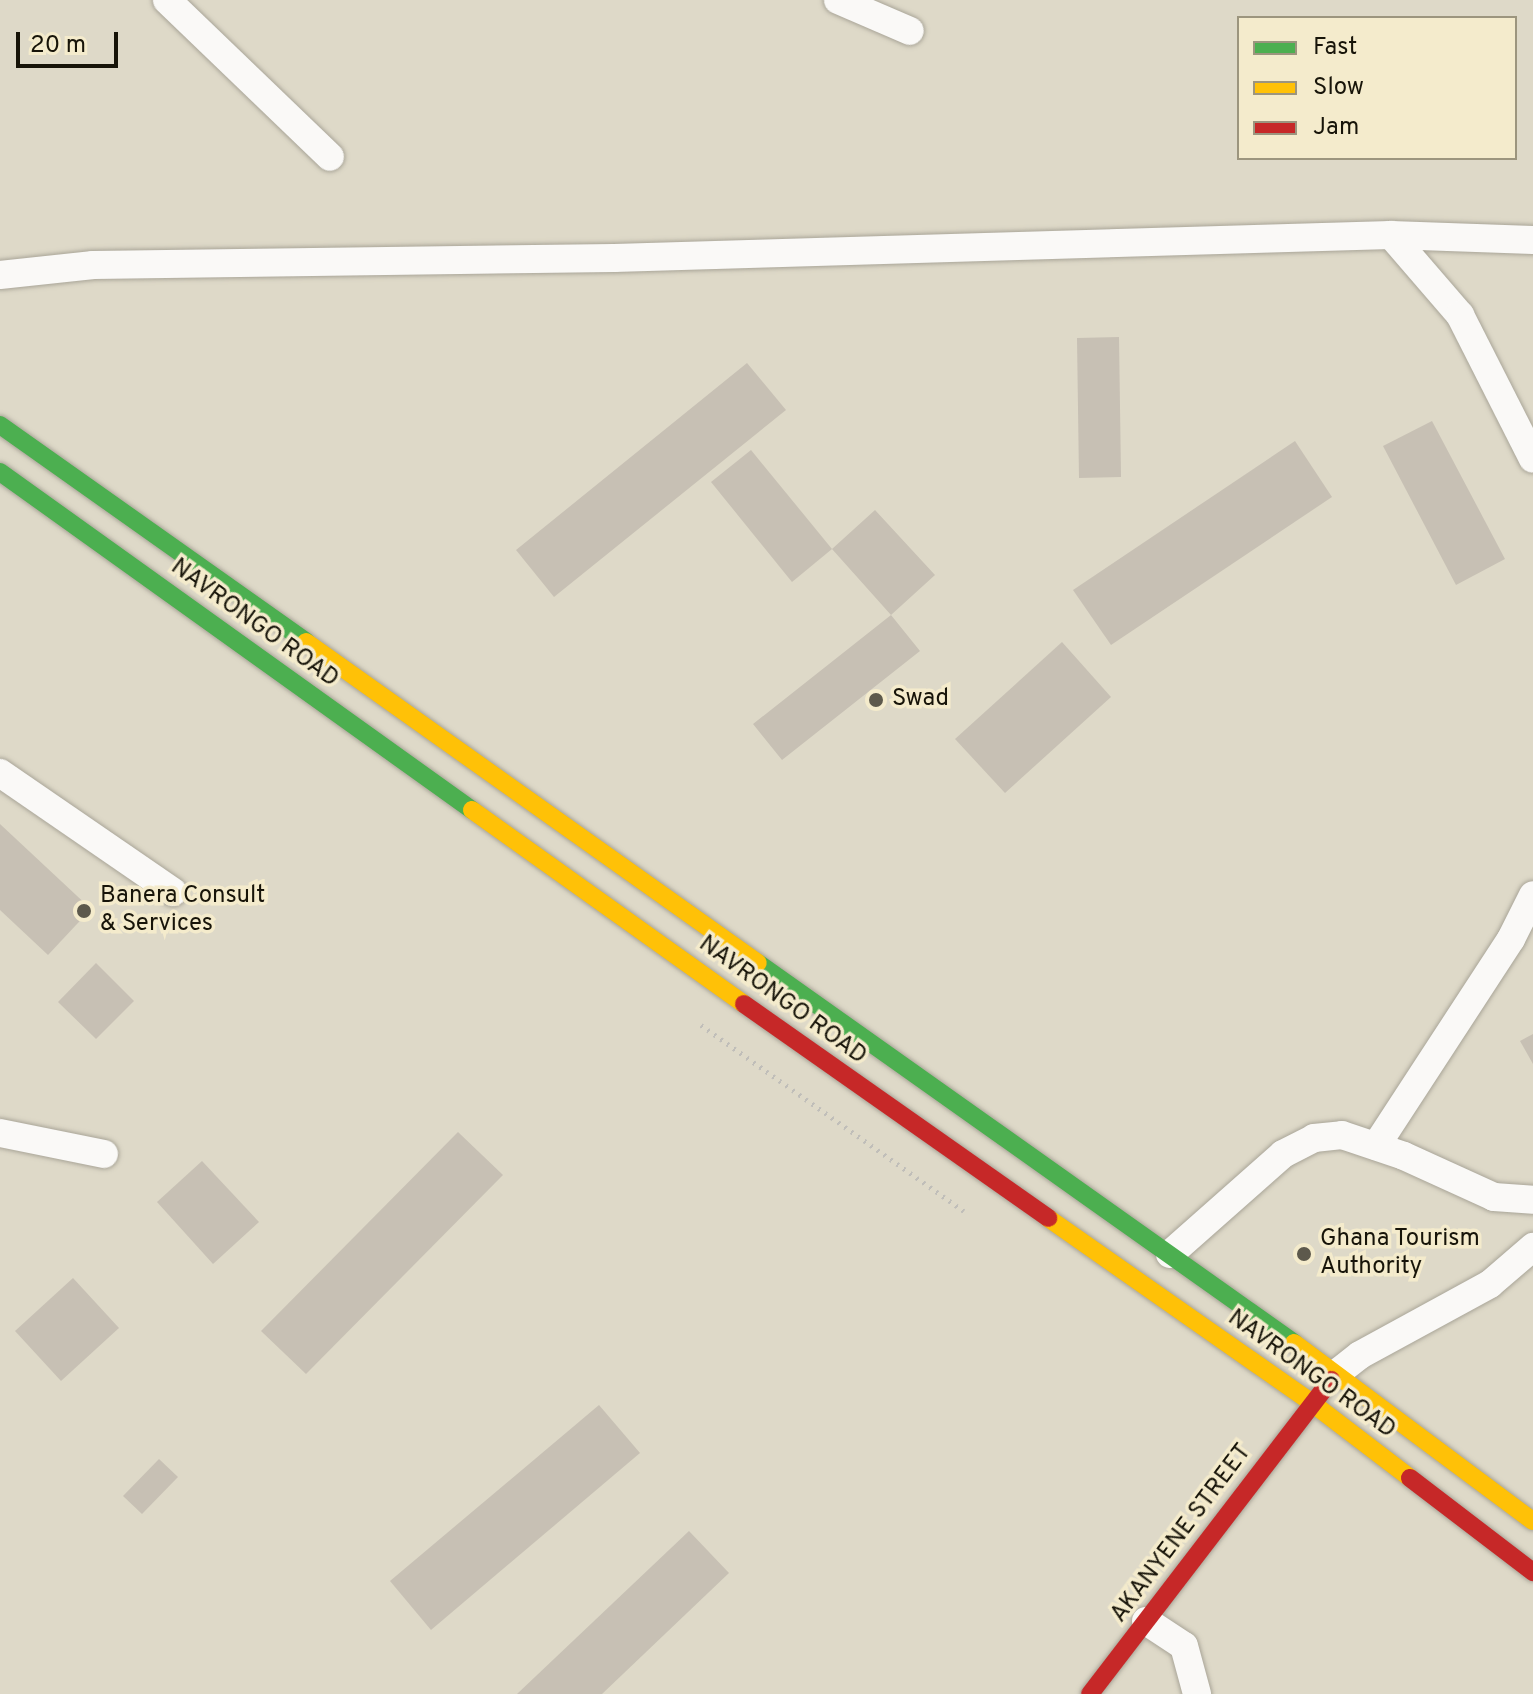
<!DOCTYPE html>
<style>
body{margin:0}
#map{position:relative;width:1533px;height:1694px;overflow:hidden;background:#ded9c8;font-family:Overpass,sans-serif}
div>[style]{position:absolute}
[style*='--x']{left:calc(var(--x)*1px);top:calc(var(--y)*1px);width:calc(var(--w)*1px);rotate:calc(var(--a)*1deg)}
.building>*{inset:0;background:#c7c0b4}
.path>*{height:5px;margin-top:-2.5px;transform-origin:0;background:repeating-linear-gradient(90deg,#c0beb9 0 2px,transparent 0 8px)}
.roads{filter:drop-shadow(0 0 2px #a9a598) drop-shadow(0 0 2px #a9a598)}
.street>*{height:28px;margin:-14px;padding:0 14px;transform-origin:14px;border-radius:14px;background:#faf9f7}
.fast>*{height:18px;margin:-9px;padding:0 9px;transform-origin:9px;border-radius:9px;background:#4caf50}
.slow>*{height:18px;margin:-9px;padding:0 9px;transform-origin:9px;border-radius:9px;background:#ffc107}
.jam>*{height:18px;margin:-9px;padding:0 9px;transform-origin:9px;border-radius:9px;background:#c62828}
.dots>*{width:22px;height:22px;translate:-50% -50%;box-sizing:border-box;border:4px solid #f4ebcc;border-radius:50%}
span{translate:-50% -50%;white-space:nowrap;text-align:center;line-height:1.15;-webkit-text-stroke:7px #f4ebcc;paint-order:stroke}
.street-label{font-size:24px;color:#171409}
.poi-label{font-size:24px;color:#171409}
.left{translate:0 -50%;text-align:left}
.legend{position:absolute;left:1237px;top:16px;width:280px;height:144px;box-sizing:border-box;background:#f4ebcc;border:2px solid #9c957e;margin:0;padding:10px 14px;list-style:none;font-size:24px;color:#171409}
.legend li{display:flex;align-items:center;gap:16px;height:40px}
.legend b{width:40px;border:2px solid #9c957e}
.scale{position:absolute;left:16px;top:32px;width:102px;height:36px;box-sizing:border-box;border:4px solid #171409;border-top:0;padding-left:10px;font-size:24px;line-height:28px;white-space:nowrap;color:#171409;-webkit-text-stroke:6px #f4ebcc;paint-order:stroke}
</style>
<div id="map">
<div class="building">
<div style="clip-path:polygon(1119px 337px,1121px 477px,1079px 478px,1077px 338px)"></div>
<div style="clip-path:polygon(747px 363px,786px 410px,554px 597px,516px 550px)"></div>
<div style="clip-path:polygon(1432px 421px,1505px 559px,1456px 585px,1383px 446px)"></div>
<div style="clip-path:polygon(1295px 441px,1332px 497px,1111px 645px,1073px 590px)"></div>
<div style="clip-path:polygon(751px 450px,832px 549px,792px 582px,711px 482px)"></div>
<div style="clip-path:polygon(875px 510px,935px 575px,891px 615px,920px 651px,782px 760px,753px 724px,891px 615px,832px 549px)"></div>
<div style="clip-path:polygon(1062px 642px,1111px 697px,1005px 793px,955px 739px)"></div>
<div style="clip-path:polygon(0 824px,91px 909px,48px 955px,0 910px)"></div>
<div style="clip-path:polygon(96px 963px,134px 1001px,96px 1039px,58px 1002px)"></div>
<div style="clip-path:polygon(1533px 1034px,1533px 1064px,1520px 1041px)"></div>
<div style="clip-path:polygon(458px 1132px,503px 1175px,306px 1374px,261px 1331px)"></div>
<div style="clip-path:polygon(202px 1161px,259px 1222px,213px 1264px,157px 1202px)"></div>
<div style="clip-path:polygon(73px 1278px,119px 1328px,61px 1381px,15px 1331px)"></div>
<div style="clip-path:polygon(599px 1405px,640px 1453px,431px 1630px,390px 1581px)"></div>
<div style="clip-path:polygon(159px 1459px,178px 1477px,142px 1514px,123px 1496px)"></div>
<div style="clip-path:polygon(689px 1531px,729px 1573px,602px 1694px,517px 1694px)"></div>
</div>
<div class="path">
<div style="--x:701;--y:1025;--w:322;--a:35.3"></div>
</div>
<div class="roads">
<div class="street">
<div style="--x:167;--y:0;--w:226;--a:43.9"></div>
<div style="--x:838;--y:0;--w:78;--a:23.3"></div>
<div style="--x:1391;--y:235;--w:106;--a:49.2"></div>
<div style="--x:1460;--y:315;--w:161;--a:63.1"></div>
<div style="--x:0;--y:275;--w:94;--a:-6.1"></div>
<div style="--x:93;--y:265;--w:521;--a:-0.77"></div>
<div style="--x:614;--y:258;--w:777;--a:-1.7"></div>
<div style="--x:1391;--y:235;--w:142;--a:2"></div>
<div style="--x:0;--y:773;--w:210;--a:34.5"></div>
<div style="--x:0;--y:1133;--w:106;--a:11.4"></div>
<div style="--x:1376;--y:1146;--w:247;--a:-56.9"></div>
<div style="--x:1511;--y:939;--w:49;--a:-63.4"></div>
<div style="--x:1170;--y:1254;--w:151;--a:-41.5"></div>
<div style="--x:1283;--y:1154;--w:35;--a:-27"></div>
<div style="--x:1314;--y:1138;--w:28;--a:-6"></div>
<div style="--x:1342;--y:1135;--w:65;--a:18.7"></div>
<div style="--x:1404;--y:1156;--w:99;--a:24.5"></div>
<div style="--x:1494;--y:1197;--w:39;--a:4"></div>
<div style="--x:1337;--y:1373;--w:29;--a:-38"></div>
<div style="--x:1360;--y:1355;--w:148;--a:-28.6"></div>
<div style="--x:1490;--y:1284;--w:57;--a:-40.7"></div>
<div style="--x:1146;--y:1621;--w:45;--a:33.3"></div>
<div style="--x:1184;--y:1646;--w:50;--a:74.8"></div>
</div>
<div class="fast">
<div style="--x:0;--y:425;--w:375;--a:35.3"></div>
<div style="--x:0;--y:472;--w:581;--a:35.61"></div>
<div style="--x:758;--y:963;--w:657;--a:35.33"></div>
</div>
<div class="slow">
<div style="--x:306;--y:642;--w:554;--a:35.38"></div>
<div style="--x:472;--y:810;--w:334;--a:35.5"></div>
<div style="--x:1048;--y:1218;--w:322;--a:35"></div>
<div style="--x:1312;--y:1403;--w:123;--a:37.4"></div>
<div style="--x:1294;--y:1343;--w:298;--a:36.7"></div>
</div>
<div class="jam">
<div style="--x:744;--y:1004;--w:372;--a:35.1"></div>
<div style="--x:1410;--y:1478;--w:155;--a:37.4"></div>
<div style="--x:1090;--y:1694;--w:396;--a:-52.5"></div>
</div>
</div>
<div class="dots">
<div style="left:876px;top:700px;background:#5d594c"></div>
<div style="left:84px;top:911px;background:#5d594c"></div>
<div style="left:1304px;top:1254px;background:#5d594c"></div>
</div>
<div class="street-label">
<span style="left:254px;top:624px;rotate:36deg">NAVRONGO ROAD</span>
<span style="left:782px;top:1001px;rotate:36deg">NAVRONGO ROAD</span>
<span style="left:1311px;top:1375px;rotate:36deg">NAVRONGO ROAD</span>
<span style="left:1182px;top:1534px;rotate:-53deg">AKANYENE STREET</span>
</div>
<div class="poi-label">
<span class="left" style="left:892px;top:700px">Swad</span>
<span class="left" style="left:100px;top:911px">Banera Consult<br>&amp; Services</span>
<span class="left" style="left:1320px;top:1254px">Ghana Tourism<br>Authority</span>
</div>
<ul class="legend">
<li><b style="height:10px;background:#4caf50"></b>Fast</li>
<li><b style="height:10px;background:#ffc107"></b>Slow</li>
<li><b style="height:10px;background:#c62828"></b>Jam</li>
</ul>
<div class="scale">20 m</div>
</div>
